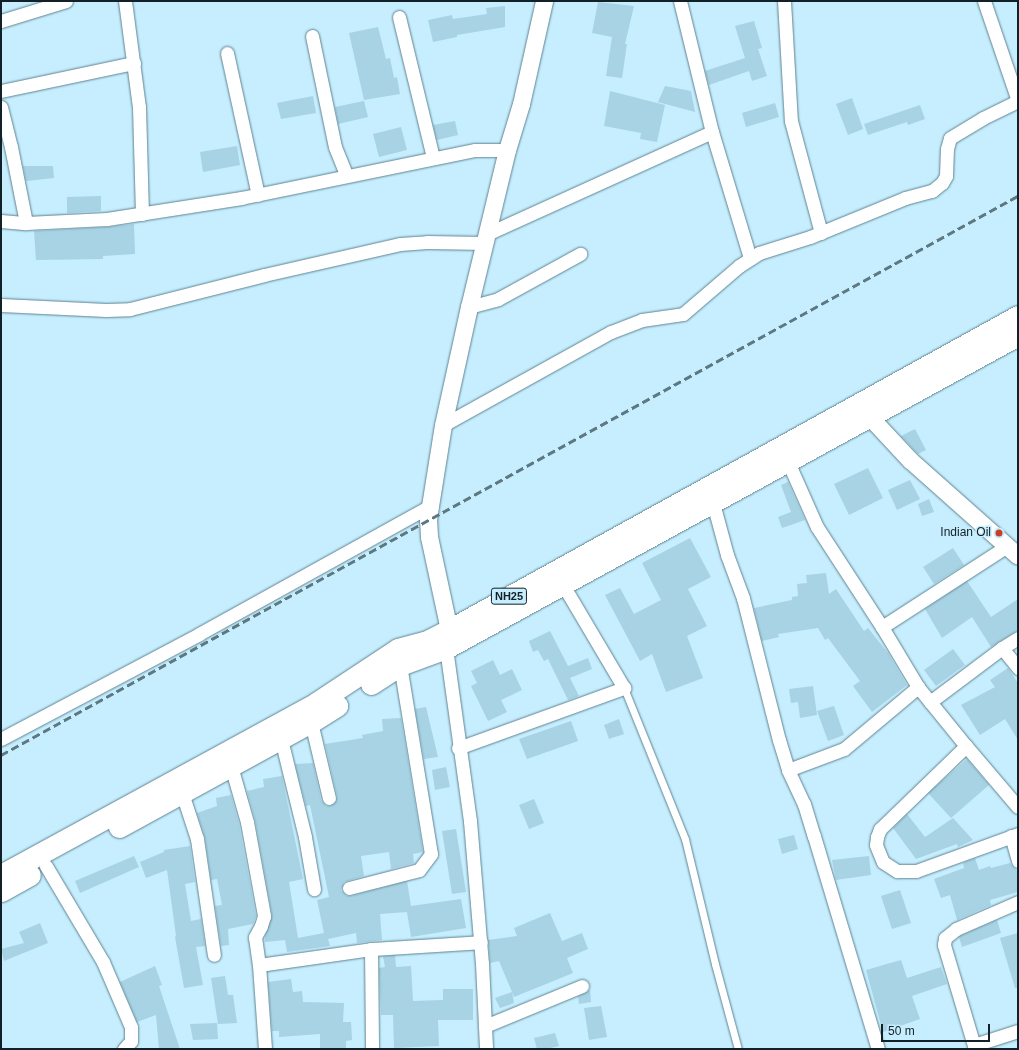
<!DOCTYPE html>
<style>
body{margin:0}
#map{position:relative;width:1019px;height:1050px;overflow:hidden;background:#c6eefe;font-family:Arial,sans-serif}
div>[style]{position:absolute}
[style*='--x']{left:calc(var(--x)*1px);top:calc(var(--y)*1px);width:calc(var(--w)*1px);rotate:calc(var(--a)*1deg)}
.building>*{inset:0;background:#a7d3e4}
.roads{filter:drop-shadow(0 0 1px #5f8392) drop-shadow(0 0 1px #5f8392)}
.service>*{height:7px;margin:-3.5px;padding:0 3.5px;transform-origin:3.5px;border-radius:3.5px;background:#fff}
.minor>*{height:13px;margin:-6.5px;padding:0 6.5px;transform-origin:6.5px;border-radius:6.5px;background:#fff}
.tertiary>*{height:17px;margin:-8.5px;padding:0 8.5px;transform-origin:8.5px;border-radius:8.5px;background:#fff}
.primary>*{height:21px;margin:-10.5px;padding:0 10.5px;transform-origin:10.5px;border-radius:10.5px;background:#fff}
.rail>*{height:3px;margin-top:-1.5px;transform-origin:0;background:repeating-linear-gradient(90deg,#5e7882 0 8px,transparent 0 12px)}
.dots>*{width:11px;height:11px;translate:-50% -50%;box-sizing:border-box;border:2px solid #c6eefe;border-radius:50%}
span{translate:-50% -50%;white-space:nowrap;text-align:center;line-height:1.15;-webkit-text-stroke:3px #c6eefe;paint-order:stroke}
.shield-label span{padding:1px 3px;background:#c6eefe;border:1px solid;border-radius:3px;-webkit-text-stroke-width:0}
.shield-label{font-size:11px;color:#122127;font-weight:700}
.poi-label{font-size:12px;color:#122127}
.right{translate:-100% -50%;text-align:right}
.frame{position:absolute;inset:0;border:2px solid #122127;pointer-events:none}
.scale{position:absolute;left:881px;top:1024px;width:109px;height:18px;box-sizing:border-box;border:2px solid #122127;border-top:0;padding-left:5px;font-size:12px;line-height:14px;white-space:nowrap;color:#122127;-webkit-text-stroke:3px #c6eefe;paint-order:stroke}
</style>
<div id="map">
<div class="building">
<div style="clip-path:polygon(598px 2px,634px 6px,625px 44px,627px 44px,622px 78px,606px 76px,612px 37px,592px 33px)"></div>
<div style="clip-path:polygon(505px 6px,505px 27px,457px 35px,457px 37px,433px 42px,428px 20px,452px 15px,453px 19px,487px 14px,486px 8px)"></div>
<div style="clip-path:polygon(754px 21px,762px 48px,758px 49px,767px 76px,752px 81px,749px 71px,709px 85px,705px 71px,745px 58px,735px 26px)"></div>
<div style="clip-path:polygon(378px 27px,386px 59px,390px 58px,394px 78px,397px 77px,400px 94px,364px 100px,349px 33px)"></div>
<div style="clip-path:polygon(665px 86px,691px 91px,695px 112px,658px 102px)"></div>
<div style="clip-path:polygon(610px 91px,665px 105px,657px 142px,640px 139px,641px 133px,604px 126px)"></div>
<div style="clip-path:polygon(313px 96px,316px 113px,281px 119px,277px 103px)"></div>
<div style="clip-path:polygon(852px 98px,863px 129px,848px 135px,836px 104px)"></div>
<div style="clip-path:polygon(364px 101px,368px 117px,338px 124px,335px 107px)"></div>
<div style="clip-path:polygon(775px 103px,779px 117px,746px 127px,742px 113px)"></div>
<div style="clip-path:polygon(920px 105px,925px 119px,908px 125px,907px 122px,868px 135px,864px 124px)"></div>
<div style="clip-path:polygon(455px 121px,458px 135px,437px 140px,433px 125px)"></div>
<div style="clip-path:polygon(401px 127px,407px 150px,379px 157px,373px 134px)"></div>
<div style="clip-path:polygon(237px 146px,240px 165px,203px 172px,200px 152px)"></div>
<div style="clip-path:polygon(23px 166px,53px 166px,54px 178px,26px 181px)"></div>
<div style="clip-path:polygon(101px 196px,101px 211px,67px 213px,67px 197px)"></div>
<div style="clip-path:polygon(134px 224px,135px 254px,103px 256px,103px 259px,36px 260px,34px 231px,107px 227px)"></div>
<div style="clip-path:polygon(915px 429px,926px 450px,918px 454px,901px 436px)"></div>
<div style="clip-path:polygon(868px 468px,883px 498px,849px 515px,834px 484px)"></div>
<div style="clip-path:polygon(910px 480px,920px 499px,897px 510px,888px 490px)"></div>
<div style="clip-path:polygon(788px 482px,805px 520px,782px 528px,778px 517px,791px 512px,781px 485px)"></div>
<div style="clip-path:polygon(929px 499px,934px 512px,922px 516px,918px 504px)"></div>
<div style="clip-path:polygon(690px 538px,711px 577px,688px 589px,707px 626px,687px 636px,703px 678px,666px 692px,652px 654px,640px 661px,605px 595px,620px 588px,634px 614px,661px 600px,642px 563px)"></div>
<div style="clip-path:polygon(953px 548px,964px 565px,934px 584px,923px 567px)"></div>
<div style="clip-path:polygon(826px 573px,829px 594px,836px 589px,864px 631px,868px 628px,888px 653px,907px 685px,872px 712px,853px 686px,860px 681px,828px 638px,825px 640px,818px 628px,778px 634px,779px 637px,762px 641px,754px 608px,792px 600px,792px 597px,798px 596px,797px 584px,807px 583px,806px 575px)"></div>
<div style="clip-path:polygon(967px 581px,991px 617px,1018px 599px,1018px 630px,991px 647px,972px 617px,942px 638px,925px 609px)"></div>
<div style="clip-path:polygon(550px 631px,568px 666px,588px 658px,592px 669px,570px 678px,579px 696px,568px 700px,548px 659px,544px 661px,538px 650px,533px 652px,529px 641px)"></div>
<div style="clip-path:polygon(953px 649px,965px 665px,936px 686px,924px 670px)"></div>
<div style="clip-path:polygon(493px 660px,500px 675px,512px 669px,522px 690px,501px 700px,507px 712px,488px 721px,471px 686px,477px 683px,471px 671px)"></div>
<div style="clip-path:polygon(1008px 668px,1018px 683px,1018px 740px,1005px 719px,980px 735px,961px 705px,995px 687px,990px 680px)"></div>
<div style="clip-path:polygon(813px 686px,817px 715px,800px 718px,798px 702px,791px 703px,789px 689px)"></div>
<div style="clip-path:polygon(834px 706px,844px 735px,828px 741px,817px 711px)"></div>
<div style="clip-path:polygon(426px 707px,438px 757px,424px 759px,415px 709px)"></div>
<div style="clip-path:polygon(401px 718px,423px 852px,413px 854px,414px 863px,391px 869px,389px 852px,361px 856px,364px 876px,344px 882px,341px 890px,346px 896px,351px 896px,407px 881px,411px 906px,461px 899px,466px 928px,411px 937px,407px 912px,380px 914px,382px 940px,357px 943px,356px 933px,328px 939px,330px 946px,287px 952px,285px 940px,265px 942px,265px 936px,272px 915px,255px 820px,247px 791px,264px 787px,263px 779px,282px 776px,303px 879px,289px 882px,298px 938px,324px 933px,317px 900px,329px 897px,310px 805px,306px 806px,295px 764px,313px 763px,321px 800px,326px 806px,331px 806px,336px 801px,337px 796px,325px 744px,363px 738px,362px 735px,383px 731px,382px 719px)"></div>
<div style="clip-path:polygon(619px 719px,624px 734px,609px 739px,604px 725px)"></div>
<div style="clip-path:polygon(571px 721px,578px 741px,527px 759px,519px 739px)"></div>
<div style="clip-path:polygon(967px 759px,989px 785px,951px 818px,928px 793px)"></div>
<div style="clip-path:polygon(446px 767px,450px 787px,435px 790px,432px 770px)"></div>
<div style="clip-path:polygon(231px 795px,239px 824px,256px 916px,253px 924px,228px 929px,229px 945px,221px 946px,215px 906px,222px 905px,217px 879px,211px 880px,205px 838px,197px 813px,217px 806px,216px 798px)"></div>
<div style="clip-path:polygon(534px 799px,544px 823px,529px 829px,519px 805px)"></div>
<div style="clip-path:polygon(907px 814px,925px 837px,953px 818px,973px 840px,958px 847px,957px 844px,916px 859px,893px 828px)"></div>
<div style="clip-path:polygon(456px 829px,466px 892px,452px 894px,442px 831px)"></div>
<div style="clip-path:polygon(794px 835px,798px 849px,782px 854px,778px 839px)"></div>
<div style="clip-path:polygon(190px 846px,195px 882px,185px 884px,191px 921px,201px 919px,205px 946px,196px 947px,203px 985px,184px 988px,175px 937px,176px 936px,167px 870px,146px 878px,140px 862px,164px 852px,164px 850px)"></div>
<div style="clip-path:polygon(134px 856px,139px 867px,80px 893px,75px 881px)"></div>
<div style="clip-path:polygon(869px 856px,871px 875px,836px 880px,832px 860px)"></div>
<div style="clip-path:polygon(975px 858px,979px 870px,990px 866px,991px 868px,1010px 863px,1018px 872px,1018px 892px,990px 900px,991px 905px,957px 920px,950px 895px,941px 898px,934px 879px,964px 868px,963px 863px)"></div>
<div style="clip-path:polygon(900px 890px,911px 923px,892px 929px,881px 896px)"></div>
<div style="clip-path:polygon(550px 913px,562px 941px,582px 933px,588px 949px,567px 958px,573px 973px,514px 997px,512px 992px,514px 1003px,500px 1008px,495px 998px,512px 992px,499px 961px,490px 963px,488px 940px,517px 936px,514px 928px)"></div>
<div style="clip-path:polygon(997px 920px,1001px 933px,962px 947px,959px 937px,960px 936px)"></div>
<div style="clip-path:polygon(40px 923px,48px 943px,4px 961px,1px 949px,24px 943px,19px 932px)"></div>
<div style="clip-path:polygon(1018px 933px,1018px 988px,1015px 988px,1000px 938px)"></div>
<div style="clip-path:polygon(395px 955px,396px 967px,411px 966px,413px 1001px,443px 1000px,443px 989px,473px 989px,473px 1020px,438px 1020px,439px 1046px,394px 1048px,393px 1015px,381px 1015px,379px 968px,385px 967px,383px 956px)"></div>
<div style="clip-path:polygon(901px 960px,907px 978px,941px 967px,947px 984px,912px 996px,920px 1019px,883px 1032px,866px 970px)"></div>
<div style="clip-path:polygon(155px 966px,162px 985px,159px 986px,180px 1049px,159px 1049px,156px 1015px,137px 1022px,120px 982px)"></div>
<div style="clip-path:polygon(225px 976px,228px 995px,233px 995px,237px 1023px,218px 1024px,211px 978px)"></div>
<div style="clip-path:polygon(291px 979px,293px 992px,302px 991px,303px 1002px,344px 1003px,343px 1022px,351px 1022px,352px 1040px,346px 1041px,346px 1049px,320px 1049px,320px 1034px,279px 1037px,279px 1031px,272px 1031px,268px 982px)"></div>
<div style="clip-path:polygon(590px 990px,591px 1002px,579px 1004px,578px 996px)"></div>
<div style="clip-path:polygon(601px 1006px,607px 1037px,589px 1040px,584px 1008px)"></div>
<div style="clip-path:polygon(217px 1023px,218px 1039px,193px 1040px,190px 1024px)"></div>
<div style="clip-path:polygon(555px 1033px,559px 1046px,546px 1049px,537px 1049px,534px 1038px)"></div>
</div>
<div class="roads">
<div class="service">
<div style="--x:624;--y:688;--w:163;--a:68"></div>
<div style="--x:685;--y:839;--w:129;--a:76.5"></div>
<div style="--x:715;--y:964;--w:88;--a:74.9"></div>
</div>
<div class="minor">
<div style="--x:125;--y:1;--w:107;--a:82.5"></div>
<div style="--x:139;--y:107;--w:107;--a:88.4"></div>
<div style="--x:680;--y:1;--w:135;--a:76.3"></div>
<div style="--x:712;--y:132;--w:132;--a:73.2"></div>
<div style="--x:784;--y:1;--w:120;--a:86.7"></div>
<div style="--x:791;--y:121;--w:116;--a:75"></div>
<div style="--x:984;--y:1;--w:106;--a:71.2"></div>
<div style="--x:399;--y:17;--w:145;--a:76.4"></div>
<div style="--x:1;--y:21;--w:68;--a:-17.1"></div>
<div style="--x:312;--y:36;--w:113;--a:78.3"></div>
<div style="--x:335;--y:147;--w:31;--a:68"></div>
<div style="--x:227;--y:53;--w:145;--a:77.7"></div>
<div style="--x:1;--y:91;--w:136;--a:-11.9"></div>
<div style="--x:1;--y:107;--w:41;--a:76"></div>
<div style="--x:11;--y:147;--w:77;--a:78.8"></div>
<div style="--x:1;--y:221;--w:25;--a:5"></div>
<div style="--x:26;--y:223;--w:81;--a:-2.8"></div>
<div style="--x:107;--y:219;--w:136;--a:-8.9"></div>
<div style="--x:241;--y:198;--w:239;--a:-11.6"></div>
<div style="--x:475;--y:150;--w:32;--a:0"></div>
<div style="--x:487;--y:234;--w:247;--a:-24.4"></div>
<div style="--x:1;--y:305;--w:105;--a:2.7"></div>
<div style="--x:106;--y:310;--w:24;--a:-2"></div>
<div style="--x:130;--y:309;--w:138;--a:-14.2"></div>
<div style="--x:264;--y:275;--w:139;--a:-12.8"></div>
<div style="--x:400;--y:244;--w:27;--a:-4"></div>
<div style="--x:427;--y:242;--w:58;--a:1"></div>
<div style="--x:469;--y:307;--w:30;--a:-15"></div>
<div style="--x:498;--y:299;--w:94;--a:-28.8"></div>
<div style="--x:443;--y:425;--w:192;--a:-29"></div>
<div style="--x:611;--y:332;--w:33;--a:-21"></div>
<div style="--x:642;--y:320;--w:41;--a:-8.3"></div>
<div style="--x:683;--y:314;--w:74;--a:-40.6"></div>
<div style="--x:739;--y:266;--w:24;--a:-33"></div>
<div style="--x:759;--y:253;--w:53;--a:-17.4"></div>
<div style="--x:810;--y:237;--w:103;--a:-22.3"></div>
<div style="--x:905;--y:198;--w:28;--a:-15"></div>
<div style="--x:932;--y:191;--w:13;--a:-39"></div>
<div style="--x:942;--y:183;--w:8;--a:-60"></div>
<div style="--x:946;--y:176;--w:27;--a:-88"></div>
<div style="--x:947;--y:149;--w:11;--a:-75"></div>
<div style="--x:950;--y:138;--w:39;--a:-31"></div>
<div style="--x:983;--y:118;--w:39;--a:-26"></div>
<div style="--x:788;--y:462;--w:71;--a:66"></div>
<div style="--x:817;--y:527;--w:119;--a:57"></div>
<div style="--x:882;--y:627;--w:70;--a:59"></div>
<div style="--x:918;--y:687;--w:76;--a:50.9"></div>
<div style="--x:966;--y:746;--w:80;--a:49.6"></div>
<div style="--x:713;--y:503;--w:54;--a:74.9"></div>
<div style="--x:727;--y:555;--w:46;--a:69.6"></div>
<div style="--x:743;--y:598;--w:146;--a:75.8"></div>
<div style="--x:779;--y:740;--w:31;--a:73"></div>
<div style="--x:788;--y:770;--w:38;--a:65"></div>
<div style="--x:804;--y:804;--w:34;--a:73"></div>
<div style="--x:814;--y:836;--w:222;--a:73.3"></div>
<div style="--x:882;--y:627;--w:149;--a:-32.9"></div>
<div style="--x:446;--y:648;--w:175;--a:82.1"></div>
<div style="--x:470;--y:821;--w:143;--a:85.2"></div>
<div style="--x:482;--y:963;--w:86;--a:87.3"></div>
<div style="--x:1002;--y:648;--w:26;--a:51"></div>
<div style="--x:930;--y:702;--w:90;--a:-36.9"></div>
<div style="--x:1002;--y:648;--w:19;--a:-32"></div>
<div style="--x:311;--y:722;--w:78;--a:76.7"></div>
<div style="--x:1;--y:739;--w:224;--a:-27.9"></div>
<div style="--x:199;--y:634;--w:264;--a:-29"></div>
<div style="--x:281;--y:739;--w:101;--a:76.2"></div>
<div style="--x:305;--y:837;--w:53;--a:80.2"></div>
<div style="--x:966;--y:746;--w:120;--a:136"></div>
<div style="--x:880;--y:829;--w:9;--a:111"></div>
<div style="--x:877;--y:837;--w:8;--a:97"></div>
<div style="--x:876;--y:845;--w:18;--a:68"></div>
<div style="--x:883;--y:862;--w:17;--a:33"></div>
<div style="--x:897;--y:871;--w:19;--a:0"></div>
<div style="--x:916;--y:871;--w:109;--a:-19.9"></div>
<div style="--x:458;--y:748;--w:177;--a:-19.9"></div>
<div style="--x:624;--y:688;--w:120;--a:-120.6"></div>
<div style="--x:231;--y:766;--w:58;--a:74.1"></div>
<div style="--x:247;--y:822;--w:96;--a:79.7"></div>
<div style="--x:264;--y:916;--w:10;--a:107"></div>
<div style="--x:261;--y:926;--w:13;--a:119"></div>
<div style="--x:255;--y:937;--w:28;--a:82"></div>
<div style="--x:259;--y:965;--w:84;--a:85.9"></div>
<div style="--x:788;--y:770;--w:60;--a:-20.6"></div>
<div style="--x:844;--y:749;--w:97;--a:-40"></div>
<div style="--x:182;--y:793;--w:48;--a:71.9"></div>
<div style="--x:197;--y:839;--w:117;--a:81.7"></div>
<div style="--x:1011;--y:836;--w:26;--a:74"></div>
<div style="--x:46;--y:866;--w:112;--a:59.3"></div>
<div style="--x:103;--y:962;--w:71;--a:66.7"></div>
<div style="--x:131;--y:1027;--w:14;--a:90"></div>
<div style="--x:131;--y:1041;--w:11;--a:131"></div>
<div style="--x:349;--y:888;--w:72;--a:-14.4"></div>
<div style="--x:419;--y:870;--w:20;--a:-53"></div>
<div style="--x:431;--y:854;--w:198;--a:-99.3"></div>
<div style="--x:371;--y:949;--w:100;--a:89.4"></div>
<div style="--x:259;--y:965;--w:113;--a:-8.1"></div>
<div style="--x:371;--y:949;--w:110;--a:-3.6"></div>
<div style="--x:485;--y:1026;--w:105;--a:-22.4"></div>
<div style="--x:974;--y:1045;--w:46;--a:-17.7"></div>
<div style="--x:975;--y:1049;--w:109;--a:-106.6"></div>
<div style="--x:944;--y:945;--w:7;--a:-82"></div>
<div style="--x:945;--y:938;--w:14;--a:-39"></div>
<div style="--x:956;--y:929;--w:68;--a:-23.5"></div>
</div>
<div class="tertiary">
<div style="--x:868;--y:415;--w:62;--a:47"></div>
<div style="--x:910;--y:460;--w:144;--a:41.6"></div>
<div style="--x:449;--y:630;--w:95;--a:-102.1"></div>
<div style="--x:429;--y:537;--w:17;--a:-93"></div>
<div style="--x:428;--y:520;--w:14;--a:-82"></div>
<div style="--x:430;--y:506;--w:82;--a:-80.9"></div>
<div style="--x:443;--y:425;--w:121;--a:-77.6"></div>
<div style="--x:469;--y:307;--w:162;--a:-76.4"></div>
<div style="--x:507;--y:150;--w:48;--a:-73.1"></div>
<div style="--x:521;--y:104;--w:106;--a:-77.4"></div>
</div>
<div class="primary">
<div style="--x:371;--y:684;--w:35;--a:-33"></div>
<div style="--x:400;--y:665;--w:49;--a:-20.3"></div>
<div style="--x:446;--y:648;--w:652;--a:-28.69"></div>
<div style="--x:119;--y:827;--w:219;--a:-28.7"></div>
<div style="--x:311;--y:722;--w:31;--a:-32"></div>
<div style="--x:1;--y:875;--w:359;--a:-28.6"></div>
<div style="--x:316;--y:703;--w:98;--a:-33.4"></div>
<div style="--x:398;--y:649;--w:28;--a:-15"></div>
<div style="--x:425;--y:642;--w:27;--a:-27"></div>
<div style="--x:449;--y:630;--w:650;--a:-28.89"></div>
<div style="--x:1;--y:891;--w:33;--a:-29"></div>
</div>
</div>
<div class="rail">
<div style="--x:1;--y:755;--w:1161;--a:-28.8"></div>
</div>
<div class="dots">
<div style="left:999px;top:533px;background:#cb4024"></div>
</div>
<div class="shield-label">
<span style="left:509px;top:596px">NH25</span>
</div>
<div class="poi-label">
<span class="right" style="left:991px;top:533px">Indian Oil</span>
</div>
<div class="frame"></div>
<div class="scale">50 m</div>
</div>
